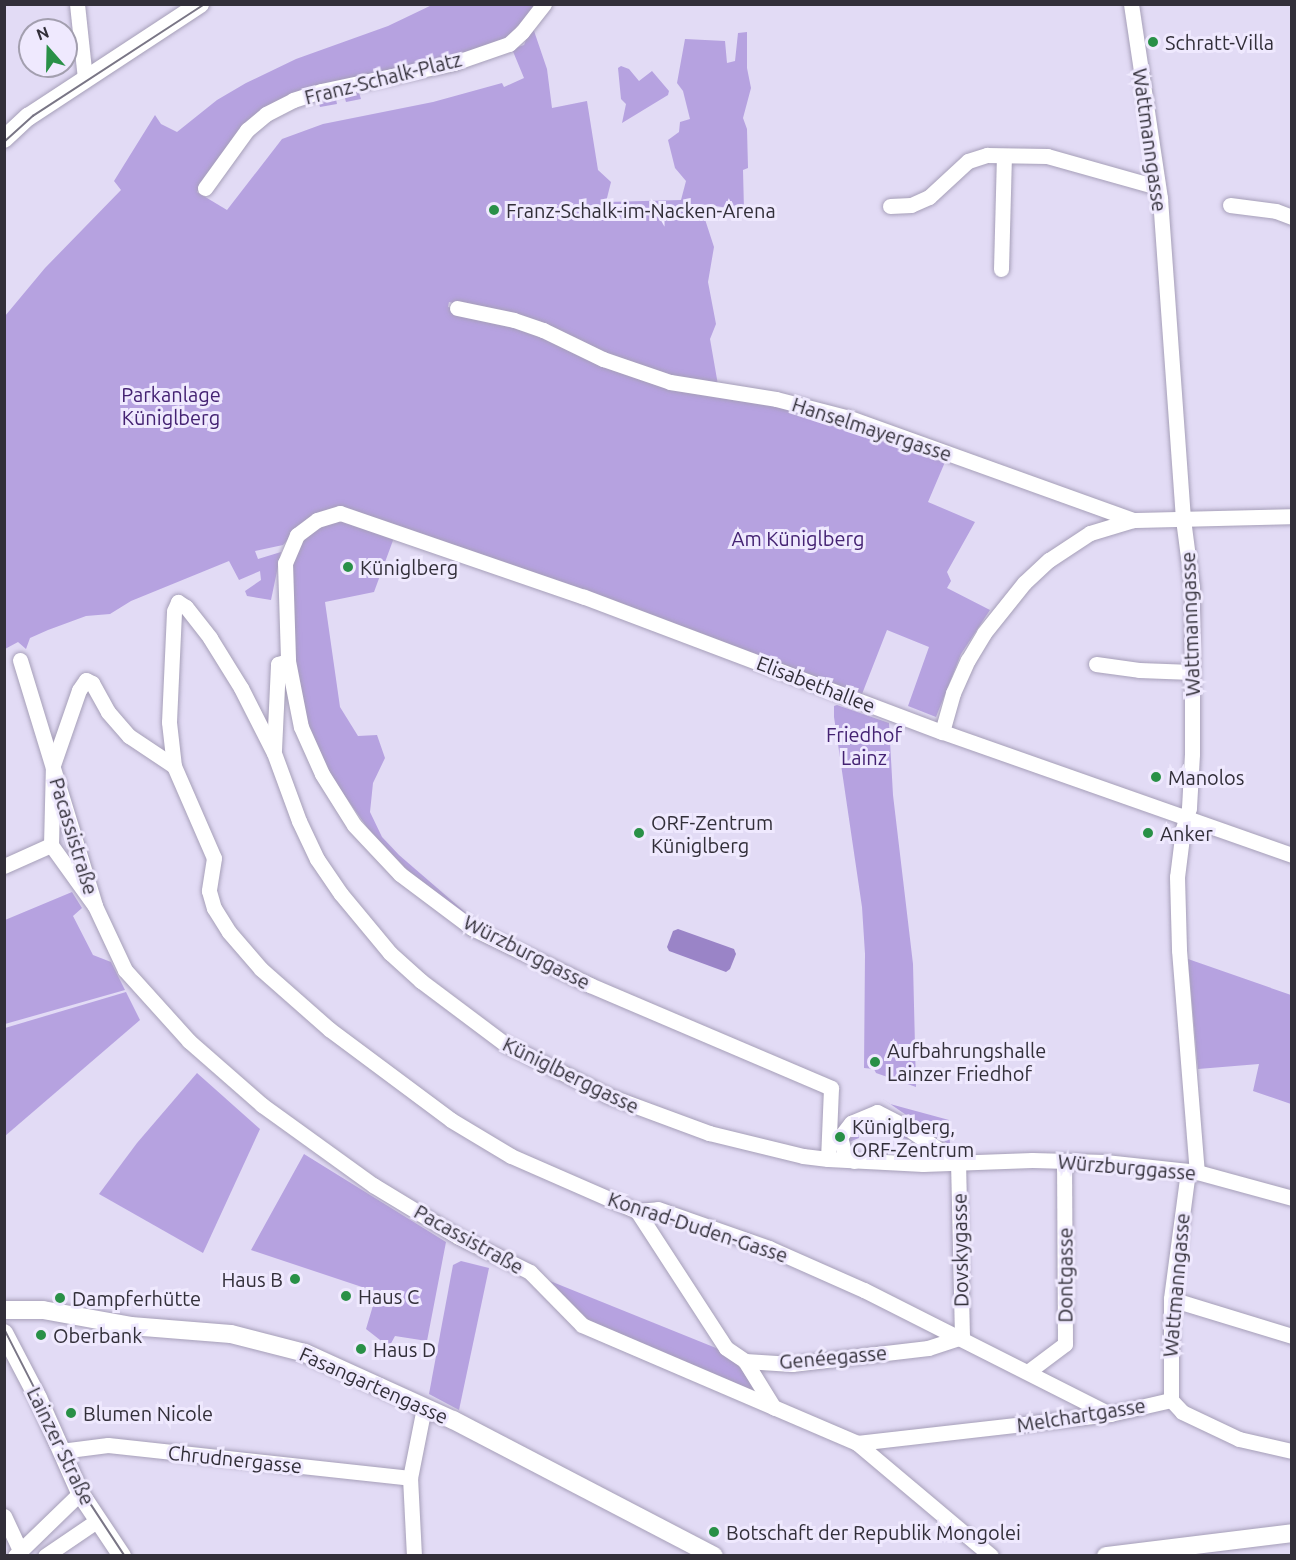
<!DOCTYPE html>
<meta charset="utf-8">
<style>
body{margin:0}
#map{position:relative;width:1296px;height:1560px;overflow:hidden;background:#e2dbf5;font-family:Ubuntu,sans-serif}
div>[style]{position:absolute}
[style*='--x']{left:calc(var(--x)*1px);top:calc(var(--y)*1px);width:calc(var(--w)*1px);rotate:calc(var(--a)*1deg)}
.green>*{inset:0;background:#b6a2e0}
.water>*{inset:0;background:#9a84c7}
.roads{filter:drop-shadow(0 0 2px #a69fb8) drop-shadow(0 0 2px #a69fb8)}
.minor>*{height:15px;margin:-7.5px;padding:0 7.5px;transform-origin:7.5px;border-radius:7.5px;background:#fff}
.major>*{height:18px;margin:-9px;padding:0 9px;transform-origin:9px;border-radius:9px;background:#fff}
.tram>*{height:1.5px;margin:-0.75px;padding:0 0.75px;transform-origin:0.75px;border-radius:0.75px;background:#7a7686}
.dots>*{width:16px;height:16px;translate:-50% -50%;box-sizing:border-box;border:3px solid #efe9fe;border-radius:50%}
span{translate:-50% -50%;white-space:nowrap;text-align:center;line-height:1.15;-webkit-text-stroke:6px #efe9fe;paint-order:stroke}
.poi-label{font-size:20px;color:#322f39}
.left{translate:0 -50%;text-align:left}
.right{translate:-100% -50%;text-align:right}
.street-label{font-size:20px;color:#322f39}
.park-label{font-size:20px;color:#442272}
.frame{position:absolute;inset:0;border:6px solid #322f39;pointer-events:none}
.north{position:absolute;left:18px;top:18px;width:60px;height:60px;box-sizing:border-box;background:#efe9fe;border:2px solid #a39faf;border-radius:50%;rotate:340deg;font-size:16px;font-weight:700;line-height:24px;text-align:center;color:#322f39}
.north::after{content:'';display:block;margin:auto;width:21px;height:27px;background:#299047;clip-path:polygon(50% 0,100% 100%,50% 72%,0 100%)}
</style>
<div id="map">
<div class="green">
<div style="clip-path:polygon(434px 4px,534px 5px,515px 34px,506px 40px,453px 59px,355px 80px,361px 99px,346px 102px,342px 88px,334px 89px,337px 104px,320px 107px,316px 93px,331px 89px,309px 91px,263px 109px,244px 126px,197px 192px,227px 210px,282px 139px,323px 124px,433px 102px,502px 83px,504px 87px,524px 78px,512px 49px,524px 45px,532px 25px,547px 69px,552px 108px,587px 101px,598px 170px,611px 182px,606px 202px,681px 200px,686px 181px,675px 168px,668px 140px,679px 132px,680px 122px,690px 119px,683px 91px,677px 83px,685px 39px,725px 41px,727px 63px,735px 61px,738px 33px,747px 32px,747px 68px,751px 88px,743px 118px,747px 129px,748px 168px,743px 170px,744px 210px,700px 204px,714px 247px,708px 282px,716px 324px,710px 339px,718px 385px,672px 378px,604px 356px,544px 328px,515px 318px,449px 302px,448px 307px,513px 321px,542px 331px,603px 360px,670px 383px,776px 401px,849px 419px,948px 455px,928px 502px,975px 522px,947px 572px,951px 581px,947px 588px,990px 610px,961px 654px,936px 717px,908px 706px,929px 647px,887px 630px,862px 694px,792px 671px,345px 510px,317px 515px,299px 528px,283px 545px,255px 551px,258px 559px,281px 552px,271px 600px,247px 596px,245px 591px,261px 580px,260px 571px,239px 580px,229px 561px,131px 601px,110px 614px,86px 616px,48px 630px,30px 638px,26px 649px,18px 642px,5px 649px,5px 316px,45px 268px,121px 190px,114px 181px,155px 115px,161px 124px,177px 132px,217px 100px,246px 83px,296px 59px,388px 26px)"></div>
<div style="clip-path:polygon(621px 66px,629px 69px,639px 81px,652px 71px,669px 91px,668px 95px,622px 123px,626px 104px,621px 99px,618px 68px)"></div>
<div style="clip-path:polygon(341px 515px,395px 535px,374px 592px,325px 602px,340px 707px,358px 736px,377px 735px,385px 758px,373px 783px,370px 812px,382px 837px,399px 855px,473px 919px,414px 877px,369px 830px,330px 775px,309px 730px,294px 656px,292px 566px,302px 539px,320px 522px)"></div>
<div style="clip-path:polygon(837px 705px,889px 723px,893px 795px,913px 964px,916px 1087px,876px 1073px,874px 1069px,864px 1068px,865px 954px,862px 907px,834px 717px,834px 706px)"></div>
<div style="clip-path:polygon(72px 892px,82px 908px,73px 916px,93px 955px,111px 962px,125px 990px,5px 1024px,5px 920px)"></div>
<div style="clip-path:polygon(1188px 959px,1291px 995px,1291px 1104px,1253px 1091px,1259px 1064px,1198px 1069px)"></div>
<div style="clip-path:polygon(126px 992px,140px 1020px,5px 1136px,5px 1028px)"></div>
<div style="clip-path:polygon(197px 1073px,260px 1129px,203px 1253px,99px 1194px,137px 1143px)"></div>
<div style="clip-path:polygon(880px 1097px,890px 1104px,949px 1120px,950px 1145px)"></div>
<div style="clip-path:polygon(873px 1120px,884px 1122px,909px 1139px,900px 1138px,894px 1132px,860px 1130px,858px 1131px,859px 1138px,849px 1142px,849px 1132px)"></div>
<div style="clip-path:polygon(304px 1154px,446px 1242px,427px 1341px,395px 1336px,389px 1347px,366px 1329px,377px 1292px,251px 1250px)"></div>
<div style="clip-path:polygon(461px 1261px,489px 1268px,459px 1410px,429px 1394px,453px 1265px)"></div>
<div style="clip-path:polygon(550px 1281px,721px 1350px,738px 1365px,754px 1387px,752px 1391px,594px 1325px,577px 1312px)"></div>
</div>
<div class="water">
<div style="clip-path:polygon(678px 929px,734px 949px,736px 954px,730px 969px,726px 972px,669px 951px,667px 947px,673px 931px)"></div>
</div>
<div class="roads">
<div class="minor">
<div style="--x:77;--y:4;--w:75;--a:83.9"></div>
<div style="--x:1131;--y:4;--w:196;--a:81.5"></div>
<div style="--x:1160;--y:198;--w:322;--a:85.9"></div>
<div style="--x:1183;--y:519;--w:69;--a:82.5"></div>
<div style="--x:1192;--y:587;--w:167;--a:90"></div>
<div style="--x:1192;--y:754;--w:54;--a:93.2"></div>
<div style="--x:1189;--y:808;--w:22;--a:106"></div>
<div style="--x:1183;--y:829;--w:48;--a:97.1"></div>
<div style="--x:1177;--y:877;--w:73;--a:88.4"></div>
<div style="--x:1179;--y:950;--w:223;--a:85.4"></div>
<div style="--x:205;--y:188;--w:72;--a:-54.1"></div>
<div style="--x:247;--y:130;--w:25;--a:-40"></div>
<div style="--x:266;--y:114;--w:30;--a:-27"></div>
<div style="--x:293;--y:100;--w:29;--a:-18"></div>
<div style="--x:321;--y:91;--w:136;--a:-11.9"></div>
<div style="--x:454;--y:63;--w:58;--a:-19.1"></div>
<div style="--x:509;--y:44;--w:18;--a:-43"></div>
<div style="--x:522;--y:32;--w:36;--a:-52"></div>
<div style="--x:1230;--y:205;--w:46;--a:7.4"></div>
<div style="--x:1276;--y:211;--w:17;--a:21"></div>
<div style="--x:890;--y:206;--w:21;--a:-3"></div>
<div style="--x:911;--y:205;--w:20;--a:-24"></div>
<div style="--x:929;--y:197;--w:53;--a:-42.7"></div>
<div style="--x:968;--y:161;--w:20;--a:-18"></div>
<div style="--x:987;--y:155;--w:60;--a:1"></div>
<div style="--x:1047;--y:156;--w:114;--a:15.7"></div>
<div style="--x:1001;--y:269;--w:113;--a:-88.5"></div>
<div style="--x:457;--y:308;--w:58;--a:11.9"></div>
<div style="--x:514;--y:320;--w:31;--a:19"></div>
<div style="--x:543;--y:330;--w:67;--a:25.8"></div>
<div style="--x:603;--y:359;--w:71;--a:18.9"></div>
<div style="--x:670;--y:382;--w:107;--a:9.1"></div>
<div style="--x:776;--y:399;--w:76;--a:14.4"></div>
<div style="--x:850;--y:418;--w:301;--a:19.8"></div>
<div style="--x:1133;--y:520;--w:159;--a:-1.4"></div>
<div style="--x:20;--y:660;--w:257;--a:73"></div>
<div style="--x:95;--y:906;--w:71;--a:64.9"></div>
<div style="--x:125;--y:970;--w:96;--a:48"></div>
<div style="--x:189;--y:1041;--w:97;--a:41.2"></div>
<div style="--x:262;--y:1105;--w:137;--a:35.8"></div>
<div style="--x:373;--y:1185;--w:100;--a:31.2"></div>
<div style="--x:459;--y:1237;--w:79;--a:26.2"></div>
<div style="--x:530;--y:1272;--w:74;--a:45.5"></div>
<div style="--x:582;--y:1325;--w:299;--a:23.2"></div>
<div style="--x:857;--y:1443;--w:175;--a:40.1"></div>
<div style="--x:1096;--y:664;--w:43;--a:7.9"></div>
<div style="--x:1139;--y:670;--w:53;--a:2.2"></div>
<div style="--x:942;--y:732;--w:41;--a:-74.2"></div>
<div style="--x:953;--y:693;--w:36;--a:-66"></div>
<div style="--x:968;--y:660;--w:31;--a:-59"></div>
<div style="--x:984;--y:633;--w:64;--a:-51.3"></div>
<div style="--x:1024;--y:583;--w:34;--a:-43"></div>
<div style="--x:1049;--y:560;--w:49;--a:-33.4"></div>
<div style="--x:1090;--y:533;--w:45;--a:-16.8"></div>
<div style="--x:274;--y:750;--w:86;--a:-87.3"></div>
<div style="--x:278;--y:664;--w:10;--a:-17"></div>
<div style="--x:174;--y:766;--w:100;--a:66.5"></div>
<div style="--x:214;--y:858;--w:33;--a:99"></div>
<div style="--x:209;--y:891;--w:18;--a:74"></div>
<div style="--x:214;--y:908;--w:28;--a:58"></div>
<div style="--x:229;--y:932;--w:49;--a:49.1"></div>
<div style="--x:261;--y:969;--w:91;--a:41.4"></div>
<div style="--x:329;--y:1029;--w:152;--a:36.7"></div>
<div style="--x:451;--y:1120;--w:70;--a:31"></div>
<div style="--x:511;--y:1156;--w:137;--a:23.6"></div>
<div style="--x:637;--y:1211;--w:21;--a:-5"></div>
<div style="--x:658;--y:1209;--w:118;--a:19.4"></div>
<div style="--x:769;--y:1248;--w:104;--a:23.9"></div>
<div style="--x:864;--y:1290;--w:275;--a:26.8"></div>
<div style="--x:1292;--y:855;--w:371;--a:-160.6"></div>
<div style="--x:942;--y:732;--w:383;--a:-159.3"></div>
<div style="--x:584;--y:597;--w:258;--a:-161"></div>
<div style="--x:340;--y:513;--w:24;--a:163"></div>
<div style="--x:317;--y:520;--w:25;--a:143"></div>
<div style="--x:297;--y:535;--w:30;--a:113"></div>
<div style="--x:285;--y:563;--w:98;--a:88.2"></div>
<div style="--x:288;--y:661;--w:67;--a:78.9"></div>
<div style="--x:301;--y:727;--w:51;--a:65.9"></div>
<div style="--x:322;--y:774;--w:60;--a:57.9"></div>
<div style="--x:354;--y:825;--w:67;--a:46.8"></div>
<div style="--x:400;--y:874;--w:90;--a:36.9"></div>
<div style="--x:472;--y:928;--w:131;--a:25.8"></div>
<div style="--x:590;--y:985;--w:262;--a:23.1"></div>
<div style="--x:831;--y:1088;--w:71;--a:92.4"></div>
<div style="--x:828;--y:1159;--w:95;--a:3"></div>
<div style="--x:923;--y:1164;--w:109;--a:-2.1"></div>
<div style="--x:1032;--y:1160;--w:73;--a:1.6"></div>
<div style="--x:1105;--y:1162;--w:93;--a:6.2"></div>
<div style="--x:1197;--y:1172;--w:98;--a:15.3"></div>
<div style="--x:4;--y:866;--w:51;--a:-24.1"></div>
<div style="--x:95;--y:906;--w:75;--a:-125.8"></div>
<div style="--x:51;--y:845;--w:80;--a:-88.6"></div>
<div style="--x:53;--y:765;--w:79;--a:-70.9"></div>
<div style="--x:79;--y:690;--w:12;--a:-55"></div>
<div style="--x:86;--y:680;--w:7;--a:27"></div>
<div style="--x:92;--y:683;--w:33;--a:61"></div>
<div style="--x:108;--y:712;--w:32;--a:49"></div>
<div style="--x:129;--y:736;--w:54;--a:33.7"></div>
<div style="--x:174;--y:766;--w:44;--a:-96.5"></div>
<div style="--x:169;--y:722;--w:111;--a:-87.4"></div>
<div style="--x:174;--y:611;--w:10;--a:-66"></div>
<div style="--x:178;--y:602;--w:9;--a:32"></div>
<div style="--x:186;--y:607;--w:39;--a:52"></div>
<div style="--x:210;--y:638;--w:59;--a:58.2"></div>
<div style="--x:241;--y:688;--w:73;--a:63.1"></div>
<div style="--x:274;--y:753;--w:72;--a:69.8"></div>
<div style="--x:299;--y:821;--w:42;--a:64.7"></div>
<div style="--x:317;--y:859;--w:42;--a:55.6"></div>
<div style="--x:341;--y:894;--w:77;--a:50.3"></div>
<div style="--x:390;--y:953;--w:42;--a:42.1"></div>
<div style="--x:421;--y:981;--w:105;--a:36.9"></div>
<div style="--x:505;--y:1044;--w:116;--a:26.6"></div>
<div style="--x:609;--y:1096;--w:107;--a:20.3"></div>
<div style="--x:709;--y:1133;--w:97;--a:13.7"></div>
<div style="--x:803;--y:1156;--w:25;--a:7"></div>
<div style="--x:854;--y:1161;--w:13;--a:-138"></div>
<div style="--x:844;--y:1152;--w:16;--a:-105"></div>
<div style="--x:840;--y:1137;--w:18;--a:-52"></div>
<div style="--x:851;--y:1123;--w:28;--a:-23"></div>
<div style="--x:877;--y:1112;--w:29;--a:27"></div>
<div style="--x:903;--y:1125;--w:67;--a:34.6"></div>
<div style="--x:1188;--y:1171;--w:129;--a:97.6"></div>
<div style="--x:1171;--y:1299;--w:101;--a:90"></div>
<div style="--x:1171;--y:1400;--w:16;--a:47"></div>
<div style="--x:1182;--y:1412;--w:63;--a:25.3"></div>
<div style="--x:1239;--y:1439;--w:54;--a:12.8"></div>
<div style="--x:637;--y:1211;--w:163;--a:57"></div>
<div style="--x:726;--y:1348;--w:23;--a:34"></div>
<div style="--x:745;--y:1361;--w:47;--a:3.7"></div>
<div style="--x:792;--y:1364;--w:137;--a:-6.7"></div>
<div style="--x:928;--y:1348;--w:36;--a:-18"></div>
<div style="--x:962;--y:1337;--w:174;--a:-91.3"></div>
<div style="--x:1171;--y:1299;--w:127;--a:17"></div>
<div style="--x:745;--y:1361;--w:55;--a:58.3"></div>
<div style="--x:1029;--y:1371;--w:45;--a:-36.9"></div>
<div style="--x:1065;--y:1344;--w:183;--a:-90.3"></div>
<div style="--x:857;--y:1443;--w:255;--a:-6.5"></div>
<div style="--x:1110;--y:1414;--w:63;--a:-12.9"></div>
<div style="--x:61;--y:1451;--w:47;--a:-7.3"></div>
<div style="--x:108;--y:1445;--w:304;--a:6.2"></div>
<div style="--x:4;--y:1516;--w:38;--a:65"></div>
<div style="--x:15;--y:1556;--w:91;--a:-44.1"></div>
<div style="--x:45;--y:1556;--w:64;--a:-34.2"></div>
<div style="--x:414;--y:1556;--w:78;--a:-92.9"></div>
<div style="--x:410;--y:1478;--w:72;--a:-78.8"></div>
</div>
<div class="major">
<div style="--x:4;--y:139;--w:33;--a:-43"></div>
<div style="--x:28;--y:117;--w:206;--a:-33.3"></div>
<div style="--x:4;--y:1310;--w:39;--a:0"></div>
<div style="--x:43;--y:1310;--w:89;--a:10.3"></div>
<div style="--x:131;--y:1326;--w:100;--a:4.6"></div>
<div style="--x:231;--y:1334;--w:76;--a:14.4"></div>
<div style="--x:305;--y:1353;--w:162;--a:24.4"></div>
<div style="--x:453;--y:1420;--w:294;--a:27.5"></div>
<div style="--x:4;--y:1333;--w:73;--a:62.4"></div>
<div style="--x:38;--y:1398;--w:104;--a:66.1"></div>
<div style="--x:80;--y:1493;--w:76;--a:56.3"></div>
<div style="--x:1106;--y:1556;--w:187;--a:-7"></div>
</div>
</div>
<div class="tram">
<div style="--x:4;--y:142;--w:39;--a:-42"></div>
<div style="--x:33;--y:116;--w:205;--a:-33.1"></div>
<div style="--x:4;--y:1328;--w:97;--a:62.9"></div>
<div style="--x:48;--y:1414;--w:82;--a:66.3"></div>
<div style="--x:81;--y:1489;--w:80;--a:56.7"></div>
</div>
<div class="dots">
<div style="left:1153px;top:42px;background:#299047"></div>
<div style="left:494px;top:210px;background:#299047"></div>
<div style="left:348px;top:567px;background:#299047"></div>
<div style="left:1156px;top:777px;background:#299047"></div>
<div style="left:639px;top:833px;background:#299047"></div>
<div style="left:1148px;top:833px;background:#299047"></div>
<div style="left:875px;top:1062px;background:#299047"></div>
<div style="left:840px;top:1137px;background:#299047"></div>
<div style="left:295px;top:1279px;background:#299047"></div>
<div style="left:346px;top:1296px;background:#299047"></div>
<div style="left:60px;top:1298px;background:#299047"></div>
<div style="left:41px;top:1335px;background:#299047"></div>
<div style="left:361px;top:1349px;background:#299047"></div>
<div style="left:71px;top:1413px;background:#299047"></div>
<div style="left:714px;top:1532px;background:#299047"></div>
</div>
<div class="poi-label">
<span class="left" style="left:1165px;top:42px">Schratt-Villa</span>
<span class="left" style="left:506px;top:210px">Franz-Schalk-im-Nacken-Arena</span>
<span class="left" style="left:360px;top:567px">Küniglberg</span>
<span class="left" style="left:1168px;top:777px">Manolos</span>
<span class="left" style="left:651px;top:834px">ORF-Zentrum<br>Küniglberg</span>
<span class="left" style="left:1160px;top:833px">Anker</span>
<span class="left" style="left:887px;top:1062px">Aufbahrungshalle<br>Lainzer Friedhof</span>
<span class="left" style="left:852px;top:1138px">Küniglberg,<br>ORF-Zentrum</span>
<span class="right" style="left:283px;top:1279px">Haus B</span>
<span class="left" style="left:358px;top:1296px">Haus C</span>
<span class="left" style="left:72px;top:1298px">Dampferhütte</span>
<span class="left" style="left:53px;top:1335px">Oberbank</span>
<span class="left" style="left:373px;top:1349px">Haus D</span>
<span class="left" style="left:83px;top:1413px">Blumen Nicole</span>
<span class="left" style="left:726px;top:1532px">Botschaft der Republik Mongolei</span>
</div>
<div class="street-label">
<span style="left:383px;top:78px;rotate:-14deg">Franz-Schalk-Platz</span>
<span style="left:1150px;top:140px;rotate:82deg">Wattmanngasse</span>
<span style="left:872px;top:429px;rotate:18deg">Hanselmayergasse</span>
<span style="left:1190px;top:624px;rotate:-92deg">Wattmanngasse</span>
<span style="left:816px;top:684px;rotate:21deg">Elisabethallee</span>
<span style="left:74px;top:836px;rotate:73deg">Pacassistraße</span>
<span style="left:527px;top:952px;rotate:27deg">Würzburggasse</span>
<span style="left:571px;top:1075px;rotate:26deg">Küniglberggasse</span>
<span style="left:1127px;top:1167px;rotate:5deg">Würzburggasse</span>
<span style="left:698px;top:1227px;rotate:18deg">Konrad-Duden-Gasse</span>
<span style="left:469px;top:1239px;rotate:29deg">Pacassistraße</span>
<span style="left:960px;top:1250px;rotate:-91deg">Dovskygasse</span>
<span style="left:1065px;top:1275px;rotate:-90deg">Dontgasse</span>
<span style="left:1176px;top:1285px;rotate:-85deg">Wattmanngasse</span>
<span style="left:833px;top:1357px;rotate:-5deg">Genéegasse</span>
<span style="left:374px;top:1385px;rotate:24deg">Fasangartengasse</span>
<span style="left:1081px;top:1415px;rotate:-9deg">Melchartgasse</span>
<span style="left:61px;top:1446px;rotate:64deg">Lainzer Straße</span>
<span style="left:235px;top:1459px;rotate:6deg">Chrudnergasse</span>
</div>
<div class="park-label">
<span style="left:171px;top:406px">Parkanlage<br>Küniglberg</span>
<span style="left:798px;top:538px">Am Küniglberg</span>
<span style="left:864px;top:746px">Friedhof<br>Lainz</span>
</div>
<div class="frame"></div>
<div class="north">N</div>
</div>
